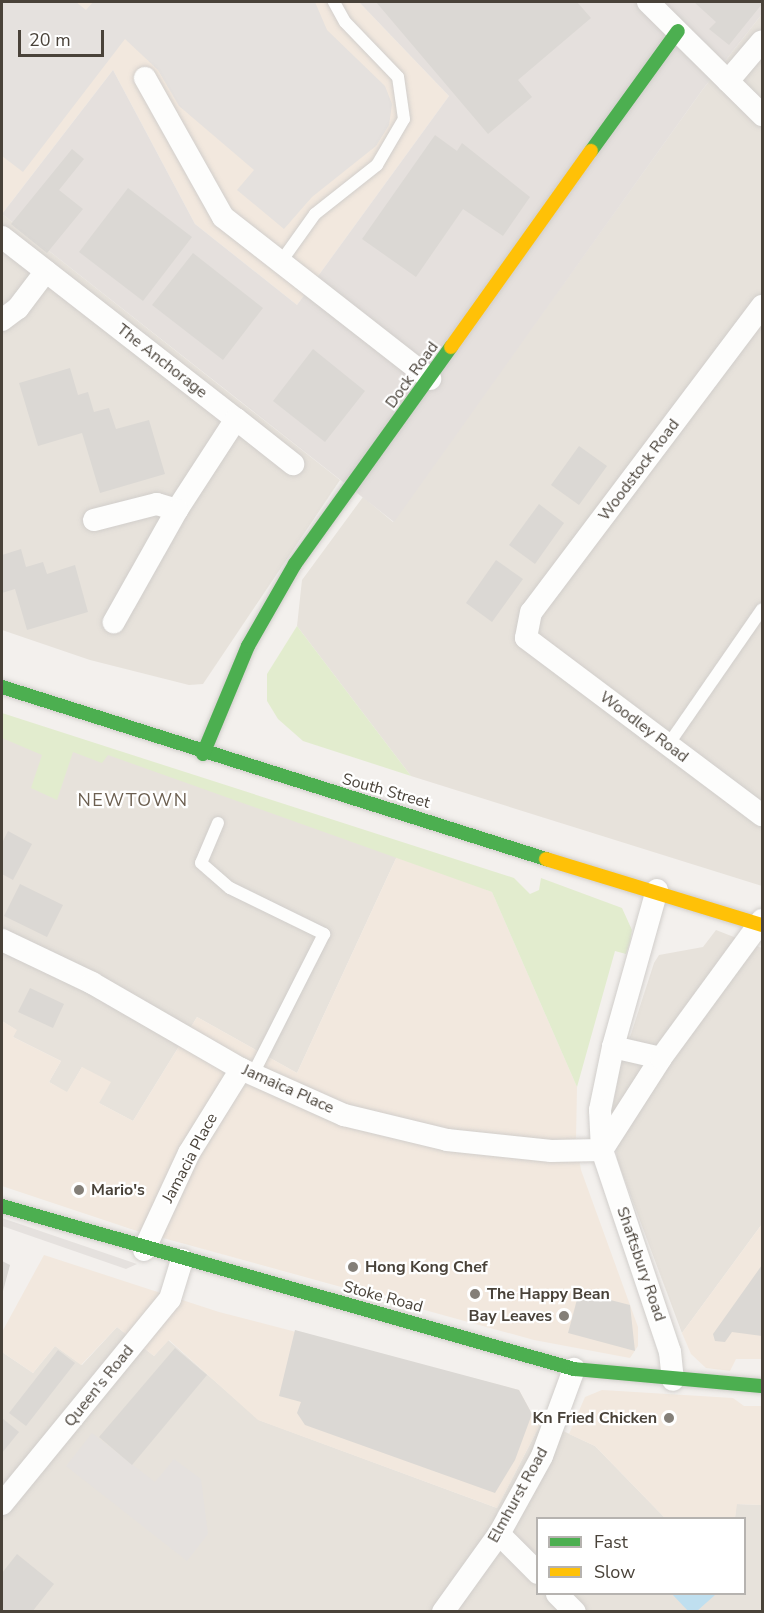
<!DOCTYPE html>
<style>
body{margin:0}
#map{position:relative;width:764px;height:1613px;overflow:hidden;background:#f3f0ed;font-family:"Nunito Sans",sans-serif}
div>[style]{position:absolute}
[style*='--x']{left:calc(var(--x)*1px);top:calc(var(--y)*1px);width:calc(var(--w)*1px);rotate:calc(var(--a)*1deg)}
.residential>*{inset:0;background:#e7e2db}
.commercial>*{inset:0;background:#f2e8de}
.industrial>*{inset:0;background:#e5e0dd}
.green>*{inset:0;background:#e2ecce}
.parking>*{inset:0;background:#e5e1de}
.water>*{inset:0;background:#bfdfef}
.building>*{inset:0;background:#dbd8d4}
.roads{filter:drop-shadow(0 0 2px #d1cecb) drop-shadow(0 0 2px #d1cecb)}
.lane>*{height:12px;margin:-6px;padding:0 6px;transform-origin:6px;border-radius:6px;background:#fdfdfc}
.street>*{height:22px;margin:-11px;padding:0 11px;transform-origin:11px;border-radius:11px;background:#fdfdfc}
.fast>*{height:14px;margin:-7px;padding:0 7px;transform-origin:7px;border-radius:7px;background:#4caf50}
.slow>*{height:14px;margin:-7px;padding:0 7px;transform-origin:7px;border-radius:7px;background:#ffc107}
.dots>*{width:16px;height:16px;translate:-50% -50%;box-sizing:border-box;border:3px solid #fff;border-radius:50%}
span{translate:-50% -50%;white-space:nowrap;text-align:center;line-height:1.15;-webkit-text-stroke:4.5px #fff;paint-order:stroke}
.street-label{font-size:16px;color:#494239}
.poi-label{font-size:16px;color:#494239;font-weight:700}
.left{translate:0 -50%;text-align:left}
.right{translate:-100% -50%;text-align:right}
.neighbourhood-label{font-size:18px;color:#6c5f50;letter-spacing:1.5px}
.frame{position:absolute;inset:0;border:3px solid #494239;pointer-events:none}
.legend{position:absolute;left:536px;top:1517px;width:210px;height:78px;box-sizing:border-box;background:#fff;border:2px solid #b6b3b0;margin:0;padding:8px 10px;list-style:none;font-size:18px;color:#494239}
.legend li{display:flex;align-items:center;gap:12px;height:30px}
.legend b{width:30px;border:2px solid #b6b3b0}
.scale{position:absolute;left:18px;top:30px;width:86px;height:27px;box-sizing:border-box;border:3px solid #494239;border-top:0;padding-left:8px;font-size:18px;line-height:21px;white-space:nowrap;color:#494239;-webkit-text-stroke:4px #fff;paint-order:stroke}
</style>
<div id="map">
<div class="residential">
<div style="clip-path:polygon(762px 14px,762px 886px,411px 776px,297px 626px,302px 580px,363px 497px,393px 522px,703px 89px)"></div>
<div style="clip-path:polygon(2px 214px,340px 480px,203px 684px,189px 685px,90px 660px,2px 630px)"></div>
<div style="clip-path:polygon(2px 715px,398px 854px,297px 1073px,197px 1017px,133px 1121px,99px 1103px,82px 1067px,67px 1093px,49px 1082px,61px 1061px,13px 1037px,16px 1030px,2px 1021px)"></div>
<div style="clip-path:polygon(716px 930px,762px 948px,762px 1224px,682px 1333px,617px 1159px,612px 1111px,620px 1068px,654px 963px,659px 955px,703px 947px)"></div>
<div style="clip-path:polygon(117px 1327px,154px 1356px,168px 1340px,259px 1420px,497px 1508px,542px 1421px,595px 1446px,665px 1518px,538px 1518px,538px 1594px,744px 1594px,744px 1518px,735px 1518px,736px 1504px,762px 1505px,762px 1611px,2px 1611px,2px 1352px,33px 1373px,55px 1346px,82px 1365px)"></div>
</div>
<div class="commercial">
<div style="clip-path:polygon(2px 2px,359px 2px,449px 96px,297px 305px,195px 224px,113px 70px,2px 214px)"></div>
<div style="clip-path:polygon(398px 854px,492px 892px,577px 1087px,576px 1140px,581px 1170px,638px 1327px,638px 1346px,630px 1358px,534px 1340px,134px 1230px,2px 1186px,2px 1021px,17px 1030px,13px 1037px,61px 1061px,49px 1082px,67px 1092px,82px 1067px,111px 1082px,99px 1103px,133px 1121px,197px 1017px,297px 1073px)"></div>
<div style="clip-path:polygon(762px 1224px,762px 1359px,736px 1359px,730px 1371px,706px 1368px,691px 1354px,682px 1333px)"></div>
<div style="clip-path:polygon(44px 1255px,219px 1312px,519px 1390px,532px 1414px,542px 1421px,497px 1508px,258px 1420px,169px 1340px,154px 1356px,117px 1327px,81px 1365px,55px 1346px,33px 1373px,2px 1352px,2px 1332px)"></div>
<div style="clip-path:polygon(602px 1390px,733px 1398px,744px 1406px,762px 1406px,762px 1505px,737px 1504px,735px 1518px,665px 1518px,595px 1446px,569px 1434px,585px 1397px)"></div>
</div>
<div class="industrial">
<div style="clip-path:polygon(359px 2px,762px 2px,762px 14px,703px 89px,394px 522px,2px 214px,113px 70px,195px 224px,297px 305px,449px 96px)"></div>
</div>
<div class="green">
<div style="clip-path:polygon(297px 626px,411px 776px,303px 741px,278px 719px,267px 701px,267px 674px)"></div>
<div style="clip-path:polygon(2px 713px,514px 878px,530px 894px,539px 890px,541px 878px,622px 908px,632px 930px,630px 942px,626px 954px,615px 951px,577px 1087px,492px 892px,108px 755px,102px 763px,73px 752px,57px 800px,31px 788px,42px 755px,2px 738px)"></div>
</div>
<div class="parking">
<div style="clip-path:polygon(2px 2px,76px 2px,86px 10px,93px 2px,315px 2px,327px 30px,385px 86px,392px 104px,389px 125px,376px 146px,312px 197px,284px 229px,237px 190px,254px 170px,179px 106px,158px 70px,125px 39px,23px 172px,2px 156px)"></div>
<div style="clip-path:polygon(2px 1218px,137px 1264px,126px 1269px,2px 1226px)"></div>
<div style="clip-path:polygon(92px 1433px,155px 1482px,174px 1459px,201px 1479px,208px 1534px,187px 1561px,66px 1466px)"></div>
</div>
<div class="water">
<div style="clip-path:polygon(672px 1594px,713px 1594px,715px 1595px,697px 1611px,689px 1612px)"></div>
</div>
<div class="building">
<div style="clip-path:polygon(376px 2px,577px 2px,591px 18px,518px 80px,532px 97px,488px 134px)"></div>
<div style="clip-path:polygon(694px 2px,762px 2px,762px 4px,729px 45px,709px 29px,716px 22px)"></div>
<div style="clip-path:polygon(435px 135px,457px 151px,462px 143px,530px 197px,503px 236px,463px 209px,416px 277px,362px 239px)"></div>
<div style="clip-path:polygon(72px 149px,84px 159px,59px 190px,83px 209px,47px 253px,11px 224px)"></div>
<div style="clip-path:polygon(128px 188px,192px 237px,143px 301px,79px 252px)"></div>
<div style="clip-path:polygon(193px 253px,263px 308px,223px 360px,152px 305px)"></div>
<div style="clip-path:polygon(313px 349px,365px 391px,325px 442px,273px 401px)"></div>
<div style="clip-path:polygon(70px 368px,78px 395px,88px 392px,94px 412px,109px 408px,116px 429px,149px 420px,165px 474px,100px 493px,82px 433px,38px 446px,19px 383px)"></div>
<div style="clip-path:polygon(579px 446px,607px 466px,579px 505px,551px 485px)"></div>
<div style="clip-path:polygon(539px 504px,564px 523px,535px 564px,509px 545px)"></div>
<div style="clip-path:polygon(21px 549px,26px 567px,43px 562px,47px 574px,75px 565px,88px 612px,27px 630px,15px 589px,2px 593px,2px 555px)"></div>
<div style="clip-path:polygon(496px 560px,523px 579px,492px 622px,466px 603px)"></div>
<div style="clip-path:polygon(8px 831px,32px 844px,13px 880px,2px 874px,2px 843px)"></div>
<div style="clip-path:polygon(20px 884px,63px 905px,47px 937px,4px 916px)"></div>
<div style="clip-path:polygon(30px 988px,64px 1004px,53px 1028px,18px 1012px)"></div>
<div style="clip-path:polygon(2px 1261px,10px 1265px,2px 1295px)"></div>
<div style="clip-path:polygon(762px 1265px,762px 1336px,732px 1332px,725px 1342px,715px 1341px,713px 1334px)"></div>
<div style="clip-path:polygon(579px 1292px,630px 1305px,635px 1351px,568px 1333px)"></div>
<div style="clip-path:polygon(295px 1330px,519px 1390px,532px 1414px,515px 1460px,495px 1493px,305px 1425px,297px 1413px,301px 1402px,279px 1396px)"></div>
<div style="clip-path:polygon(175px 1348px,207px 1375px,132px 1465px,99px 1437px)"></div>
<div style="clip-path:polygon(58px 1350px,75px 1363px,26px 1426px,9px 1413px)"></div>
<div style="clip-path:polygon(2px 1418px,19px 1432px,2px 1453px)"></div>
<div style="clip-path:polygon(17px 1554px,54px 1584px,32px 1612px,2px 1612px,2px 1573px)"></div>
</div>
<div class="roads">
<div class="lane">
<div style="--x:280;--y:263;--w:60;--a:-54.5"></div>
<div style="--x:315;--y:214;--w:79;--a:-38.3"></div>
<div style="--x:377;--y:165;--w:53;--a:-59.6"></div>
<div style="--x:404;--y:119;--w:42;--a:-98.1"></div>
<div style="--x:398;--y:77;--w:76;--a:-133.9"></div>
<div style="--x:345;--y:22;--w:23;--a:-119"></div>
<div style="--x:668;--y:745;--w:165;--a:-55.3"></div>
<div style="--x:218;--y:823;--w:43;--a:113"></div>
<div style="--x:201;--y:863;--w:38;--a:41"></div>
<div style="--x:230;--y:888;--w:105;--a:26.1"></div>
<div style="--x:324;--y:934;--w:157;--a:116.9"></div>
</div>
<div class="street">
<div style="--x:648;--y:2;--w:161;--a:44.7"></div>
<div style="--x:145;--y:78;--w:159;--a:60.7"></div>
<div style="--x:223;--y:217;--w:263;--a:38"></div>
<div style="--x:728;--y:81;--w:52;--a:-49.6"></div>
<div style="--x:2;--y:237;--w:296;--a:37.9"></div>
<div style="--x:236;--y:419;--w:108;--a:123"></div>
<div style="--x:762;--y:306;--w:383;--a:127"></div>
<div style="--x:531;--y:612;--w:26;--a:101"></div>
<div style="--x:526;--y:638;--w:295;--a:36.9"></div>
<div style="--x:2;--y:320;--w:20;--a:-37"></div>
<div style="--x:18;--y:308;--w:46;--a:-52.9"></div>
<div style="--x:236;--y:419;--w:73;--a:38.3"></div>
<div style="--x:94;--y:520;--w:65;--a:-14.3"></div>
<div style="--x:157;--y:504;--w:21;--a:17"></div>
<div style="--x:177;--y:510;--w:129;--a:119.4"></div>
<div style="--x:657;--y:890;--w:163;--a:105.7"></div>
<div style="--x:613;--y:1047;--w:64;--a:101.7"></div>
<div style="--x:600;--y:1110;--w:40;--a:87.1"></div>
<div style="--x:602;--y:1150;--w:213;--a:71.4"></div>
<div style="--x:670;--y:1352;--w:28;--a:84"></div>
<div style="--x:2;--y:940;--w:100;--a:25.5"></div>
<div style="--x:92;--y:983;--w:172;--a:30"></div>
<div style="--x:241;--y:1069;--w:113;--a:24.1"></div>
<div style="--x:344;--y:1115;--w:106;--a:13.6"></div>
<div style="--x:447;--y:1140;--w:105;--a:6"></div>
<div style="--x:551;--y:1151;--w:51;--a:-1.1"></div>
<div style="--x:602;--y:1150;--w:109;--a:-57.3"></div>
<div style="--x:613;--y:1047;--w:49;--a:12.9"></div>
<div style="--x:661;--y:1058;--w:171;--a:-53.8"></div>
<div style="--x:144;--y:1250;--w:107;--a:-65.1"></div>
<div style="--x:189;--y:1153;--w:99;--a:-58.2"></div>
<div style="--x:2;--y:1504;--w:265;--a:-50.7"></div>
<div style="--x:170;--y:1299;--w:41;--a:-72.9"></div>
<div style="--x:499;--y:1534;--w:55;--a:45"></div>
<div style="--x:557;--y:1594;--w:25;--a:45"></div>
<div style="--x:443;--y:1612;--w:96;--a:-54.3"></div>
<div style="--x:499;--y:1534;--w:89;--a:-61.1"></div>
<div style="--x:542;--y:1456;--w:93;--a:-69.8"></div>
</div>
<div class="fast">
<div style="--x:591;--y:151;--w:148;--a:-54.1"></div>
<div style="--x:2;--y:687;--w:571;--a:17.55"></div>
<div style="--x:203;--y:754;--w:117;--a:-67.4"></div>
<div style="--x:248;--y:646;--w:95;--a:-60.2"></div>
<div style="--x:295;--y:564;--w:267;--a:-54.3"></div>
<div style="--x:2;--y:1206;--w:595;--a:15.91"></div>
<div style="--x:574;--y:1369;--w:189;--a:5.2"></div>
</div>
<div class="slow">
<div style="--x:451;--y:347;--w:241;--a:-54.5"></div>
<div style="--x:546;--y:859;--w:226;--a:17"></div>
</div>
</div>
<div class="dots">
<div style="left:79px;top:1190px;background:#847f78"></div>
<div style="left:353px;top:1267px;background:#847f78"></div>
<div style="left:475px;top:1294px;background:#847f78"></div>
<div style="left:564px;top:1316px;background:#847f78"></div>
<div style="left:669px;top:1418px;background:#847f78"></div>
</div>
<div class="street-label">
<span style="left:162px;top:361px;rotate:38deg">The Anchorage</span>
<span style="left:412px;top:375px;rotate:-54deg">Dock Road</span>
<span style="left:639px;top:470px;rotate:-53deg">Woodstock Road</span>
<span style="left:644px;top:727px;rotate:37deg">Woodley Road</span>
<span style="left:386px;top:791px;rotate:16deg">South Street</span>
<span style="left:288px;top:1089px;rotate:24deg">Jamaica Place</span>
<span style="left:190px;top:1158px;rotate:-62deg">Jamacia Place</span>
<span style="left:641px;top:1264px;rotate:71deg">Shaftsbury Road</span>
<span style="left:383px;top:1297px;rotate:15deg">Stoke Road</span>
<span style="left:99px;top:1386px;rotate:-51deg">Queen's Road</span>
<span style="left:518px;top:1495px;rotate:-61deg">Elmhurst Road</span>
</div>
<div class="poi-label">
<span class="left" style="left:91px;top:1190px">Mario's</span>
<span class="left" style="left:365px;top:1267px">Hong Kong Chef</span>
<span class="left" style="left:487px;top:1294px">The Happy Bean</span>
<span class="right" style="left:552px;top:1316px">Bay Leaves</span>
<span class="right" style="left:657px;top:1418px">Kn Fried Chicken</span>
</div>
<div class="neighbourhood-label">
<span style="left:133px;top:800px">NEWTOWN</span>
</div>
<div class="frame"></div>
<ul class="legend">
<li><b style="height:8px;background:#4caf50"></b>Fast</li>
<li><b style="height:8px;background:#ffc107"></b>Slow</li>
</ul>
<div class="scale">20 m</div>
</div>
